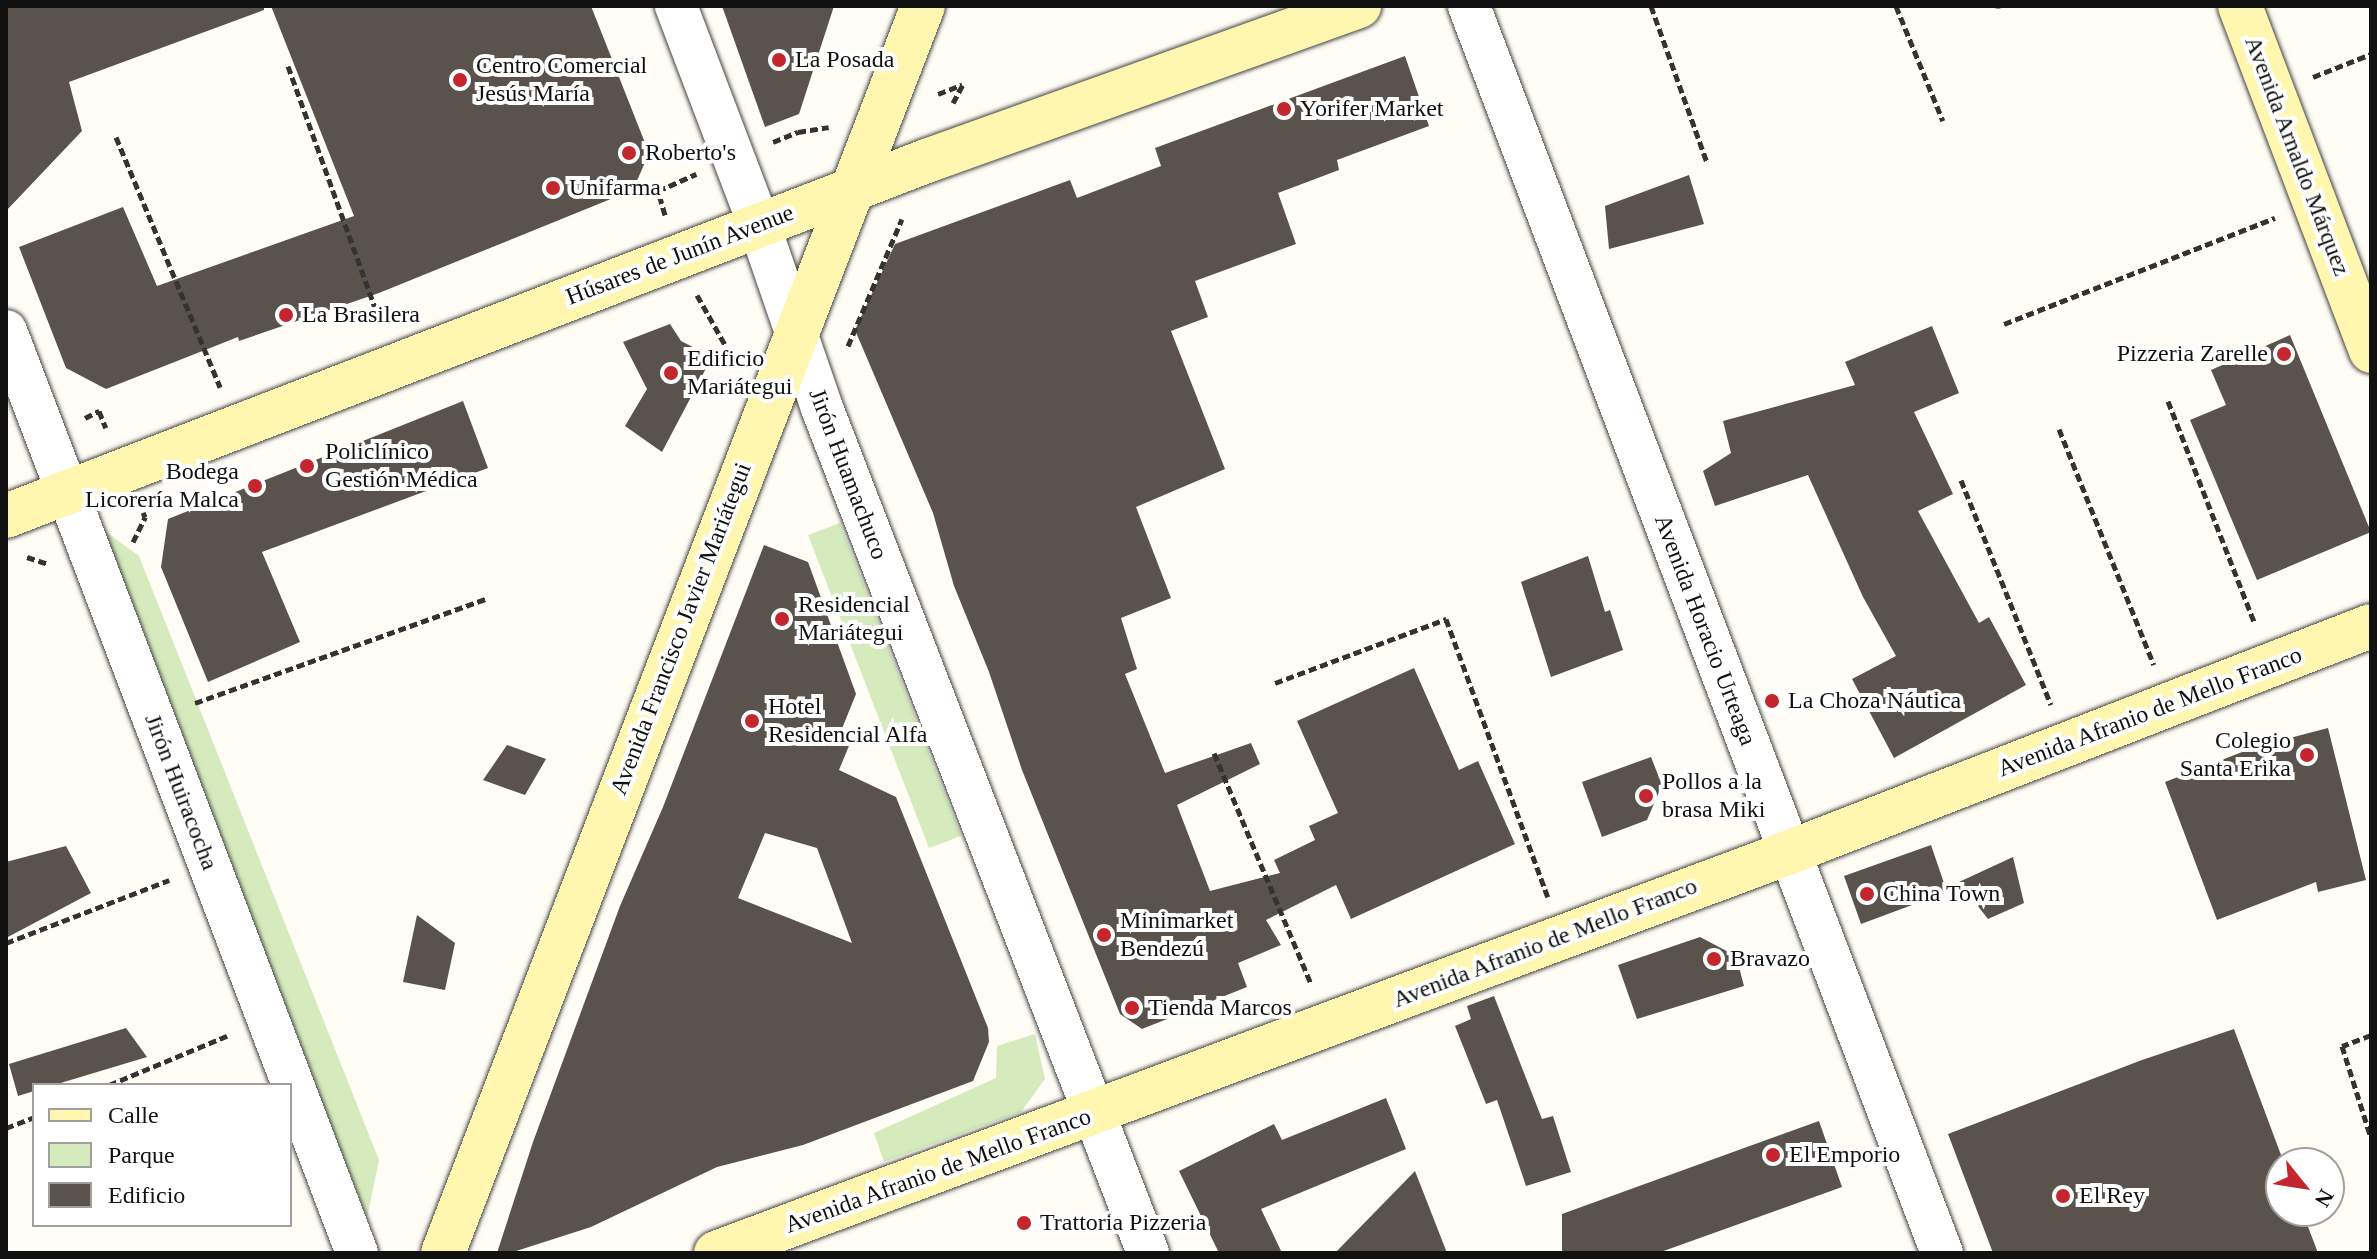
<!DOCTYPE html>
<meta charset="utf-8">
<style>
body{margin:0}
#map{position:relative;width:2377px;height:1259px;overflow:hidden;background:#fffdf5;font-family:Georgia,serif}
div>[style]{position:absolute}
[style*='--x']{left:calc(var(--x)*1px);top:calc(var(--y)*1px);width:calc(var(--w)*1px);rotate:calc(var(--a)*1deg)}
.green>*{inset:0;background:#d5ebbd}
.building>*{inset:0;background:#5a524d}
.path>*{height:5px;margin-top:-2.5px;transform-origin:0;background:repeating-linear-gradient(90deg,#333 0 8px,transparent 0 12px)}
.roads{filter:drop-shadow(0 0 2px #444) drop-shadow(0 0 2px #444)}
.street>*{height:42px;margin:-21px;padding:0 21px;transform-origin:21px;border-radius:21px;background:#fff}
.secondary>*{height:44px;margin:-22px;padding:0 22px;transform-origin:22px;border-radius:22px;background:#fff6b0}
.dots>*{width:22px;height:22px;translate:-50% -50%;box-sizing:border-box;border:4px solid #fff;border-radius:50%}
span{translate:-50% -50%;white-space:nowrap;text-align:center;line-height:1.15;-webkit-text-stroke:8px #fff;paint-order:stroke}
.poi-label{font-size:24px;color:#111}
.left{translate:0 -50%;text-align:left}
.right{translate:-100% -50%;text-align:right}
.street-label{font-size:24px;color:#111}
.frame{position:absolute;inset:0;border:8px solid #111;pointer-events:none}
.legend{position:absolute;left:32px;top:1083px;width:260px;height:144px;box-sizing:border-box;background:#fff;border:2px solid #a0a0a0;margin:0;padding:10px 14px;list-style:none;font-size:24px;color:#111}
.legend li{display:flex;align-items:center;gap:16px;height:40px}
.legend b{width:40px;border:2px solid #a0a0a0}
.north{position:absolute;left:2265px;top:1147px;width:80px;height:80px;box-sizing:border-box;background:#fff;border:2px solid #a0a0a0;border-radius:50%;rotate:120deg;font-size:22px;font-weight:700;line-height:32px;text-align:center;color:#111}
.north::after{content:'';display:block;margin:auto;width:28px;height:36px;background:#c4262e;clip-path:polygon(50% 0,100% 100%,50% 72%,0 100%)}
</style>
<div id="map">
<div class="green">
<div style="clip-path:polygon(840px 523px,961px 836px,929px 848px,808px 535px)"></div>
<div style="clip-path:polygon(95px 524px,139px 556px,379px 1160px,367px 1218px)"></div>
<div style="clip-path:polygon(1035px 1034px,1045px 1079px,1021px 1112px,884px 1162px,874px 1133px,996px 1078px,997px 1046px)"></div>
</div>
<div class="building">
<div style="clip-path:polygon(6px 6px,264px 6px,264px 10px,69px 82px,82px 131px,6px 211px)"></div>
<div style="clip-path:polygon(271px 6px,591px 6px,649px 153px,633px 190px,379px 293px,239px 341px,238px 337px,106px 389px,66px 368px,19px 247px,123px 207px,157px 286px,354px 216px)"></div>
<div style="clip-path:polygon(722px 6px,834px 6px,799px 114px,765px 127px)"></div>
<div style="clip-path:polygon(1405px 56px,1429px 126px,1337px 160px,1339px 170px,1278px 193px,1296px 244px,1195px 281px,1208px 317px,1171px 331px,1225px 469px,1136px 507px,1171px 598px,1121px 618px,1137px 669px,1125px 674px,1165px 773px,1251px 743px,1260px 764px,1177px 805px,1210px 891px,1280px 873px,1274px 860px,1315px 840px,1309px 826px,1338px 813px,1297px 721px,1414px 668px,1459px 770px,1478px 761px,1515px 844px,1351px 919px,1336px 885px,1266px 920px,1281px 945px,1238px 963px,1247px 987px,1142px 1029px,1120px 1014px,1022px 770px,989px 672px,954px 586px,933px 513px,855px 330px,895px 244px,1070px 180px,1077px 198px,1161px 166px,1155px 148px)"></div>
<div style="clip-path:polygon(1689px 175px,1704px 224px,1609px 249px,1605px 206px)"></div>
<div style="clip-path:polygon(670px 324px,681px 341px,712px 357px,662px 452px,625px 426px,647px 389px,623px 342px)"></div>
<div style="clip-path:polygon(1932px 326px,1959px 393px,1914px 412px,1953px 494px,1918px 511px,1979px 623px,1989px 617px,2026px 685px,1894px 758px,1852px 679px,1896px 656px,1863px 597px,1808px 475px,1715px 506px,1703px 471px,1731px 453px,1723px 421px,1855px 385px,1845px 362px)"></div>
<div style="clip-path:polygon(2290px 335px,2371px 532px,2257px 580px,2190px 420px,2226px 405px,2211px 370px)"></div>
<div style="clip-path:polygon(463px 401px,488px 468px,262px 552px,300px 642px,208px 682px,161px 567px,168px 519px)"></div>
<div style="clip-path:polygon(evenodd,764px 545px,808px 562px,856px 694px,841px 731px,853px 736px,839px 770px,896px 797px,988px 1028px,989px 1042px,973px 1081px,803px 1145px,717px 1167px,591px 1227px,510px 1253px,497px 1253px,533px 1142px,620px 906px,663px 807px,764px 545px,765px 833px,817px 848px,852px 943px,738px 898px,765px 833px)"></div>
<div style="clip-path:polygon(1588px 556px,1605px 612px,1610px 610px,1623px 650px,1551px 677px,1521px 582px)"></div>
<div style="clip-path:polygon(2328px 728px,2366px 880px,2318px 892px,2316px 882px,2217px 920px,2165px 782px,2255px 747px)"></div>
<div style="clip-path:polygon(507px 745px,546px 759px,525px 795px,483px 780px)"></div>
<div style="clip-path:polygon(1651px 757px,1662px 785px,1647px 820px,1602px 837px,1582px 782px)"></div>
<div style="clip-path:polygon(1931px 845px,1947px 892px,1861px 924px,1844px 876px)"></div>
<div style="clip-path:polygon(66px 846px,91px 893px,6px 938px,6px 862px)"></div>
<div style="clip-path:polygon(2013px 857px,2024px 903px,1988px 919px,1959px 882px)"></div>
<div style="clip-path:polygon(417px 915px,455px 943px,445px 990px,403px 982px)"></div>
<div style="clip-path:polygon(1700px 937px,1736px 956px,1744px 986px,1637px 1019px,1618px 965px)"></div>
<div style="clip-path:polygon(1494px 996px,1542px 1119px,1553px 1116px,1571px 1172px,1526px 1186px,1497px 1100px,1486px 1104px,1455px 1026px,1471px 1019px,1467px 1006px)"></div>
<div style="clip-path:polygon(126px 1028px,147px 1057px,54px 1085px,34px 1085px,34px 1091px,18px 1096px,9px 1064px)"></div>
<div style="clip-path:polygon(2234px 1029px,2284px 1163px,2281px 1163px,2281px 1211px,2302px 1211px,2318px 1253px,1993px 1253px,1948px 1134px,2142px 1060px)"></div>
<div style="clip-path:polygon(1386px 1098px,1406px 1149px,1261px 1209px,1282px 1253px,1219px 1253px,1179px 1171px,1274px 1124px,1282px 1140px)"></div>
<div style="clip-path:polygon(1819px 1121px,1842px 1187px,1658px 1253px,1562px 1253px,1562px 1214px)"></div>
<div style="clip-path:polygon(1415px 1171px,1447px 1253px,1335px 1253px)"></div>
</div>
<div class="path">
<div style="--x:1651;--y:6;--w:166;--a:70.3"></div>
<div style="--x:1896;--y:6;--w:124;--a:67.8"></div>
<div style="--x:1998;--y:6;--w:2;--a:90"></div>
<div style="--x:288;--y:66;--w:275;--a:70.2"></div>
<div style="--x:2313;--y:77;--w:62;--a:-21.6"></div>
<div style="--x:938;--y:94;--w:26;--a:-21"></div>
<div style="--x:953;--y:103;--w:21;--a:-62"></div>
<div style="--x:116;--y:137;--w:271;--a:67.4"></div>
<div style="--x:773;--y:142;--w:27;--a:-22"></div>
<div style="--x:798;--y:132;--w:31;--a:-9"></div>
<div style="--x:665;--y:215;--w:25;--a:-106"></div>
<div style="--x:658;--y:191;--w:42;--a:-24.1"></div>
<div style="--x:697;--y:295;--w:81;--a:60.6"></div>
<div style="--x:2004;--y:324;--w:291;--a:-21.4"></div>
<div style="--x:848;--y:346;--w:138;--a:-67"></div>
<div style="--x:2168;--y:401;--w:239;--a:68.7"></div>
<div style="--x:85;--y:418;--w:16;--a:-27"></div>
<div style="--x:99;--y:411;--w:18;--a:68"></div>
<div style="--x:2059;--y:429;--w:254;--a:68.1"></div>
<div style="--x:1961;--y:480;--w:242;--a:68.2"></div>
<div style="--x:133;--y:542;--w:28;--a:-64"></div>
<div style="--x:145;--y:517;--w:5;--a:-112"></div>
<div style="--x:27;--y:557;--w:22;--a:18"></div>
<div style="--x:1275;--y:683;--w:183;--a:-20.5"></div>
<div style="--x:1446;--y:619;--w:296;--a:69.9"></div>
<div style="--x:195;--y:703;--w:311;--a:-19.7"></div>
<div style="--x:1214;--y:753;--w:251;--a:67.2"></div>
<div style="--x:6;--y:943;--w:175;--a:-21.1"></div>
<div style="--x:2371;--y:1035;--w:31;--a:159"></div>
<div style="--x:2342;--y:1046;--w:96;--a:72.5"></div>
<div style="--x:109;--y:1085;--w:128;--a:-22.6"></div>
<div style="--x:6;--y:1128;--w:30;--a:-21"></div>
</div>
<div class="roads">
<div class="street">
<div style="--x:676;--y:6;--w:234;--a:69.2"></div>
<div style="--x:759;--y:225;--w:194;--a:71"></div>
<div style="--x:822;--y:408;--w:906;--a:68.9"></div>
<div style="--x:1469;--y:6;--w:1334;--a:69.23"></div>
<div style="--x:6;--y:331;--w:987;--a:69.16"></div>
</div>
<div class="secondary">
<div style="--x:2240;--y:6;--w:369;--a:69.2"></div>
<div style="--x:6;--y:516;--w:989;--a:-21.09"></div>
<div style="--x:929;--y:160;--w:457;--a:-19.7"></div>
<div style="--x:443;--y:1253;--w:1336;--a:-68.95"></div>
<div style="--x:716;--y:1253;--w:1146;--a:-20.47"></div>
<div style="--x:1790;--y:852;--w:623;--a:-21.26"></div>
</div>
</div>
<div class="dots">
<div style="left:779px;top:60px;background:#c4262e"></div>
<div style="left:460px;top:80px;background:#c4262e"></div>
<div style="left:1284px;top:109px;background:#c4262e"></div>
<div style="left:629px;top:153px;background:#c4262e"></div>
<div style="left:553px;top:188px;background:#c4262e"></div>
<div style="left:286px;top:315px;background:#c4262e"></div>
<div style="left:2284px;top:354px;background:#c4262e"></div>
<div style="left:671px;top:373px;background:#c4262e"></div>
<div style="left:307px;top:466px;background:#c4262e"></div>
<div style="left:255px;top:486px;background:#c4262e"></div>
<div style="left:782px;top:619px;background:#c4262e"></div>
<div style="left:1772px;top:701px;background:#c4262e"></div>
<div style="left:752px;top:721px;background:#c4262e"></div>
<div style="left:2307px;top:755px;background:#c4262e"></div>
<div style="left:1646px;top:796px;background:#c4262e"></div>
<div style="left:1867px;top:894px;background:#c4262e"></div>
<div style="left:1104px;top:935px;background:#c4262e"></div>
<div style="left:1714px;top:959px;background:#c4262e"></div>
<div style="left:1132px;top:1008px;background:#c4262e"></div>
<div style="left:1773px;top:1155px;background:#c4262e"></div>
<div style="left:2063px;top:1196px;background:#c4262e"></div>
<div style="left:1024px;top:1223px;background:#c4262e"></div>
</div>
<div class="poi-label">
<span class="left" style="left:795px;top:60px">La Posada</span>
<span class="left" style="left:476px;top:80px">Centro Comercial<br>Jesús María</span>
<span class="left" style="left:1300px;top:109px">Yorifer Market</span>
<span class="left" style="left:645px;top:153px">Roberto's</span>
<span class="left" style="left:569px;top:188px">Unifarma</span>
<span class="left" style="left:302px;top:315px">La Brasilera</span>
<span class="right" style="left:2268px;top:354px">Pizzeria Zarelle</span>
<span class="left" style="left:687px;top:373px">Edificio<br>Mariátegui</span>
<span class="left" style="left:325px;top:466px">Policlínico<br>Gestión Médica</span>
<span class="right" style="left:239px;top:486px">Bodega<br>Licorería Malca</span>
<span class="left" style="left:798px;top:619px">Residencial<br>Mariátegui</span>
<span class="left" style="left:1788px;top:701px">La Choza Náutica</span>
<span class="left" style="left:768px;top:721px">Hotel<br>Residencial Alfa</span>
<span class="right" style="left:2291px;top:755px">Colegio<br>Santa Erika</span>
<span class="left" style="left:1662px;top:796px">Pollos a la<br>brasa Miki</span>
<span class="left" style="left:1883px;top:894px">China Town</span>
<span class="left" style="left:1120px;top:935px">Minimarket<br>Bendezú</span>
<span class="left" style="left:1730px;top:959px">Bravazo</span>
<span class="left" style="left:1148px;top:1008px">Tienda Marcos</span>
<span class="left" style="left:1789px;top:1155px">El Emporio</span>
<span class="left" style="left:2079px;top:1196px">El Rey</span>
<span class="left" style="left:1040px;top:1223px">Trattoria Pizzeria</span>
</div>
<div class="street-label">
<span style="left:2297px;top:156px;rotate:69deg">Avenida Arnaldo Márquez</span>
<span style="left:680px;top:255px;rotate:-21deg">Húsares de Junín Avenue</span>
<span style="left:848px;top:474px;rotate:69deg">Jirón Huamachuco</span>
<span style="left:681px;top:629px;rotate:-69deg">Avenida Francisco Javier Mariátegui</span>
<span style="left:1705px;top:630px;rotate:69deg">Avenida Horacio Urteaga</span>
<span style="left:2150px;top:712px;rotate:-21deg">Avenida Afranio de Mello Franco</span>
<span style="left:181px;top:792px;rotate:69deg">Jirón Huiracocha</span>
<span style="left:1545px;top:943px;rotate:-21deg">Avenida Afranio de Mello Franco</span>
<span style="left:938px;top:1171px;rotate:-20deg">Avenida Afranio de Mello Franco</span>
</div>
<div class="frame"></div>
<ul class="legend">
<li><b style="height:10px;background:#fff6b0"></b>Calle</li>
<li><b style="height:22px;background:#d5ebbd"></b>Parque</li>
<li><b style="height:22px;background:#5a524d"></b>Edificio</li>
</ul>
<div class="north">N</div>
</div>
